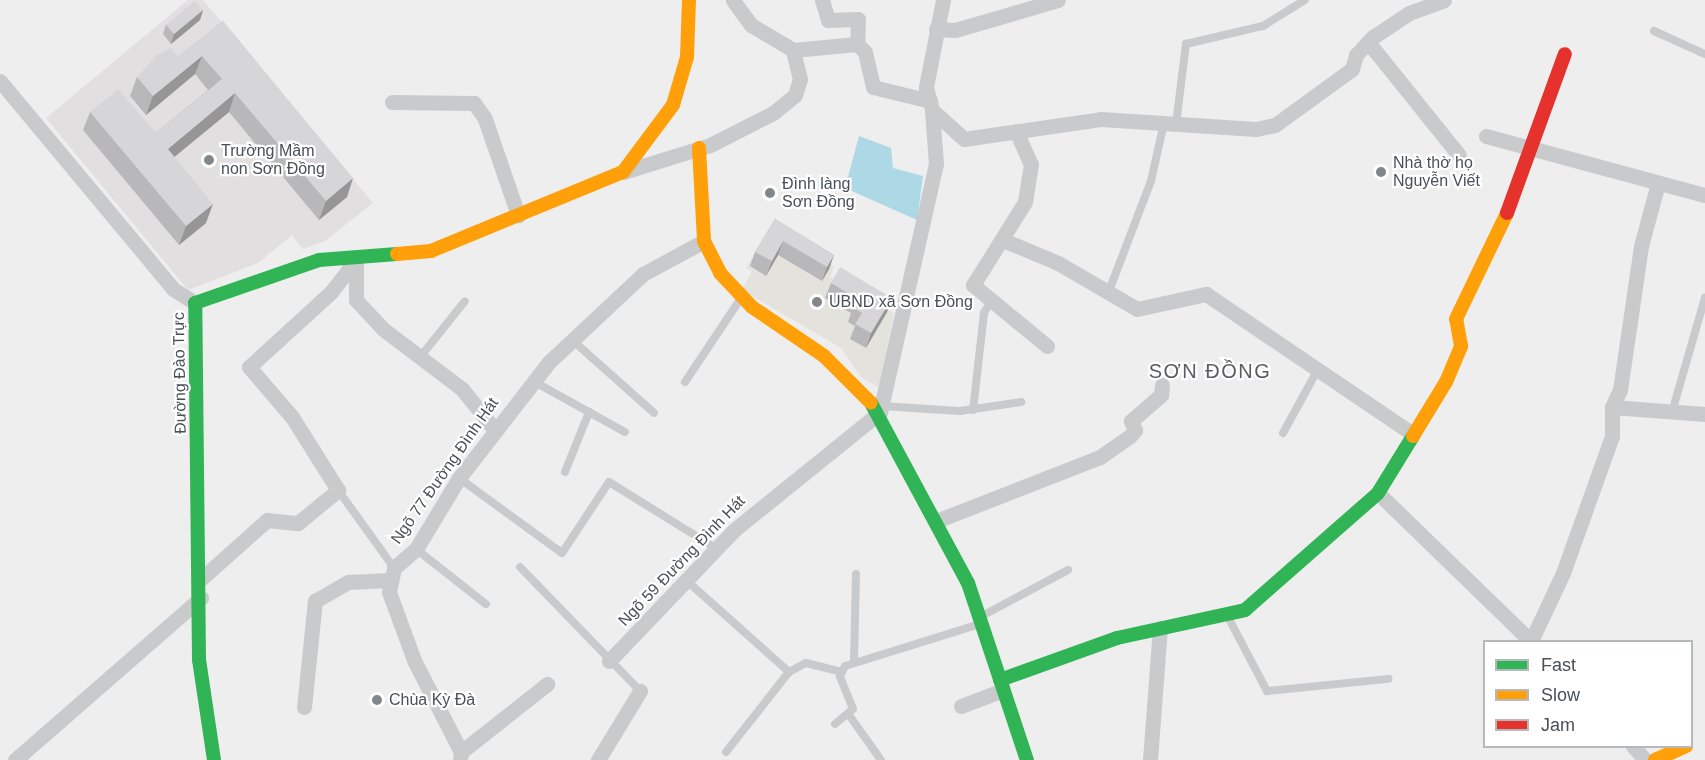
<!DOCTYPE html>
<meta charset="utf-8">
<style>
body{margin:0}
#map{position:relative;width:1705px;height:760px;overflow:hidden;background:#efeeee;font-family:Arial,sans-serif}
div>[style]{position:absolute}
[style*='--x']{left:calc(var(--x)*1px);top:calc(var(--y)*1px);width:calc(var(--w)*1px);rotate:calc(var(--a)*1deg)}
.commercial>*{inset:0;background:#e3e2dc}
.education>*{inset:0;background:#e1dfdf}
.water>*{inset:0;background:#add8e6}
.lane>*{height:8px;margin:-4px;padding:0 4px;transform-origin:4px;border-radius:4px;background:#c9cacc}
.street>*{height:15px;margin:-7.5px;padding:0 7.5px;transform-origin:7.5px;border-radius:7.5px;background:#c9cacc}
.fast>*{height:14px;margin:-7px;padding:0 7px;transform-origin:7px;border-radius:7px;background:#30b455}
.slow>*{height:14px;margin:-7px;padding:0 7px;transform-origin:7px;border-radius:7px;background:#ff9f0a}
.jam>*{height:14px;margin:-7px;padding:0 7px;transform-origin:7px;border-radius:7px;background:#e5322d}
.wall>*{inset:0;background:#b8b8ba}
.shaded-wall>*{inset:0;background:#969697}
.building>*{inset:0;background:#d6d6d8}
.dots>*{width:16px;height:16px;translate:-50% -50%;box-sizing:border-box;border:3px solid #fff;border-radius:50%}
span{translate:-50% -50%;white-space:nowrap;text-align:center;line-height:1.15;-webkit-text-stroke:4.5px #fff;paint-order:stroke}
.poi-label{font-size:16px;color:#485058}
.left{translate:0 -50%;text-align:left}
.street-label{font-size:16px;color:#485058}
.quarter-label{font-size:20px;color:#5b5d61;letter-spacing:1.5px}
.legend{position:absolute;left:1483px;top:640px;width:210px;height:108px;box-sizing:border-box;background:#fff;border:2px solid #b6b9bc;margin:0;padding:8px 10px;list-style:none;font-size:18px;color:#485058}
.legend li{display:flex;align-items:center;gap:12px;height:30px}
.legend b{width:30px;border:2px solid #b6b9bc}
</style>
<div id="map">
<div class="commercial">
<div style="clip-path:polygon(770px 229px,834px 266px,830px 277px,894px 313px,879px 388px,861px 377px,841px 348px,742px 290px,752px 271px,746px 268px)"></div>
</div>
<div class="education">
<div style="clip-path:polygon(188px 0,203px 0,373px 203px,325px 241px,303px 249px,292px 235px,258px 263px,188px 290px,46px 118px)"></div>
</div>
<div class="water">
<div style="clip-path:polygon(859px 136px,891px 148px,893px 168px,923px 176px,917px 220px,845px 188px)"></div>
</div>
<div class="lane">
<div style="--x:1654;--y:31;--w:56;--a:24.3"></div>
<div style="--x:1176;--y:124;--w:81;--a:-82.9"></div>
<div style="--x:1186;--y:44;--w:79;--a:-13.2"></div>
<div style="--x:1263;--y:26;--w:49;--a:-31.8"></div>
<div style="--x:1109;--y:291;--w:118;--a:-69.1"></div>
<div style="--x:1151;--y:181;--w:59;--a:-77.4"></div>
<div style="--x:571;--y:339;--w:111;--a:41.7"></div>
<div style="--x:421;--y:356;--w:70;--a:-51.3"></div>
<div style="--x:533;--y:381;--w:105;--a:29"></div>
<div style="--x:685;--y:382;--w:101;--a:-56.3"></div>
<div style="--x:881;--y:406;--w:79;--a:3.6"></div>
<div style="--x:960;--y:411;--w:62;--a:-8.4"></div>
<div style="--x:973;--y:410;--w:98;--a:-83.5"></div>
<div style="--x:984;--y:313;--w:14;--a:-60"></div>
<div style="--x:1672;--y:412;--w:119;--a:-73.9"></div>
<div style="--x:1283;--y:433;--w:73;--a:-61.3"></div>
<div style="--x:565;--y:472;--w:65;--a:-68.2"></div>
<div style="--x:459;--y:478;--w:127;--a:36.1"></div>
<div style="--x:562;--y:553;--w:85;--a:-56.5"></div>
<div style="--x:609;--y:482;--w:127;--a:31.8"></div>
<div style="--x:338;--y:490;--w:96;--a:54.3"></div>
<div style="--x:416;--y:549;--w:89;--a:38.2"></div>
<div style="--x:520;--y:567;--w:173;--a:45.9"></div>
<div style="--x:687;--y:581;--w:137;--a:41.7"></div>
<div style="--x:980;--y:617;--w:100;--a:-28.1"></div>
<div style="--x:1228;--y:617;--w:84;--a:62.2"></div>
<div style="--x:1267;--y:691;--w:122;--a:-5.7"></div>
<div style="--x:854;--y:662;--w:88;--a:-88.7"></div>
<div style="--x:849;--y:715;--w:55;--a:54.6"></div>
<div style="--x:835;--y:724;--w:23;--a:-40"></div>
<div style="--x:853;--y:709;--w:35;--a:-112"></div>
<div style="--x:840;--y:676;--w:11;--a:-63"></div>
<div style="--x:845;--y:666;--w:141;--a:-17.3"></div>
<div style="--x:726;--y:752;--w:102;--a:-51.8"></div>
<div style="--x:789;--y:672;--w:19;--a:-28"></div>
<div style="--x:806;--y:663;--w:37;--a:14"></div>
</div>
<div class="street">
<div style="--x:822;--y:0;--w:21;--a:73"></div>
<div style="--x:828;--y:20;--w:30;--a:-2"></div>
<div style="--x:858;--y:19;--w:25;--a:92"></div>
<div style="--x:943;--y:0;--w:89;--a:101.1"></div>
<div style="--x:926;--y:87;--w:24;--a:75"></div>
<div style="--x:932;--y:110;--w:43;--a:42.2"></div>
<div style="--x:964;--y:139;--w:138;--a:-8.3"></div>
<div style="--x:1101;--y:119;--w:155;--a:3.7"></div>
<div style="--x:1256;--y:129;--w:19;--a:-12"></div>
<div style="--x:1275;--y:125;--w:95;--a:-36"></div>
<div style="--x:1352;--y:69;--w:15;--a:-74"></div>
<div style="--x:1356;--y:55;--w:25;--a:-47"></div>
<div style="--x:1373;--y:37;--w:43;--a:-33.7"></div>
<div style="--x:1409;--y:13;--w:37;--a:-20"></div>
<div style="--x:936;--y:29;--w:19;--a:3"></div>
<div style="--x:955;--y:30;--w:107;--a:-16.2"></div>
<div style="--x:1368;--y:42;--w:145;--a:51.2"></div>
<div style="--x:793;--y:50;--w:64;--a:-5.4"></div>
<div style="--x:857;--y:44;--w:11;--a:45"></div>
<div style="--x:865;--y:52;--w:36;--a:77"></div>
<div style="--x:873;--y:87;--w:59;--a:13.8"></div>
<div style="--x:0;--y:81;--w:271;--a:50.2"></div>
<div style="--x:173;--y:289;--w:26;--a:32"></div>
<div style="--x:392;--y:102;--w:82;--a:0.7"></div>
<div style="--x:474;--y:103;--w:19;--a:55"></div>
<div style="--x:485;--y:119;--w:102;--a:71"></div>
<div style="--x:1016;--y:131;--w:36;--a:66"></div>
<div style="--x:1031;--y:164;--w:38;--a:99"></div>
<div style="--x:1025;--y:202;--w:98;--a:122.1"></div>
<div style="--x:973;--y:285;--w:96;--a:39.5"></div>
<div style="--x:1486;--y:136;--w:227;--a:15.1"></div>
<div style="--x:623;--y:172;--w:91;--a:-17.2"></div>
<div style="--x:710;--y:145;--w:71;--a:-26.9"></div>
<div style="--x:773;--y:113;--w:28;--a:-39"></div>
<div style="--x:795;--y:95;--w:17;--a:-73"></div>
<div style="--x:800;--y:79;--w:30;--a:-104"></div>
<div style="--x:793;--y:50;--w:49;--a:-149.2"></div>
<div style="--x:751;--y:25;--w:31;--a:-126"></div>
<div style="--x:1003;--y:240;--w:60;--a:22.7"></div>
<div style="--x:1058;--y:263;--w:91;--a:30.2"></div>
<div style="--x:1137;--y:309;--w:71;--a:-12.3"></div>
<div style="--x:1206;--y:294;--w:250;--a:34.1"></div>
<div style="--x:356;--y:260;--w:40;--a:90"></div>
<div style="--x:356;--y:300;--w:40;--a:47"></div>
<div style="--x:383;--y:329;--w:99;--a:37.2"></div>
<div style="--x:462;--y:389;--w:53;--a:51.2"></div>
<div style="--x:1612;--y:407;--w:93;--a:4.3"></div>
<div style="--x:1378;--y:493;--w:214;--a:44.1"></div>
<div style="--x:936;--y:521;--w:176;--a:-21.3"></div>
<div style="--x:1100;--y:457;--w:37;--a:-35"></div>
<div style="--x:1130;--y:436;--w:8;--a:-50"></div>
<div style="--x:1135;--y:430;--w:10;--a:-114"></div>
<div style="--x:1131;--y:421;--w:40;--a:-41"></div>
<div style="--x:1161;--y:395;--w:10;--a:-84"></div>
<div style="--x:201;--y:579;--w:89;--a:-41.8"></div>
<div style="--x:267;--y:520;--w:31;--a:6"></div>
<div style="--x:298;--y:523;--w:52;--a:-39.5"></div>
<div style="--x:338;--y:490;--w:86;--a:-122.2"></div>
<div style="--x:292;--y:417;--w:66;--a:-130.7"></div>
<div style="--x:249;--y:367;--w:111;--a:-42.4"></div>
<div style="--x:331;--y:292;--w:41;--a:-52"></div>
<div style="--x:1531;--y:641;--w:75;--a:-64.8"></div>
<div style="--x:1563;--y:573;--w:145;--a:-70.3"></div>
<div style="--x:1612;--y:436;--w:29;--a:-90"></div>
<div style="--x:1612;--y:407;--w:19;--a:-65"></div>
<div style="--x:1620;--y:390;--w:146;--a:-81.7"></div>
<div style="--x:1641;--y:246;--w:65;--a:-74.9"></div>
<div style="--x:609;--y:661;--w:181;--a:-46.3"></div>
<div style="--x:734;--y:530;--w:188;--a:-38.9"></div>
<div style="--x:880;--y:412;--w:254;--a:-77.3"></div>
<div style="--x:936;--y:164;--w:54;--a:-94.2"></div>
<div style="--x:961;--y:706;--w:45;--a:-20.9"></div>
<div style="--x:304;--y:707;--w:107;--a:-84.1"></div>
<div style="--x:315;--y:601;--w:38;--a:-30"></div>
<div style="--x:348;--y:582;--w:41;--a:-2.8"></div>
<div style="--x:1633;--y:746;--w:18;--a:49"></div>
<div style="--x:461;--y:752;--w:110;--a:-38.3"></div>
<div style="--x:15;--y:760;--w:247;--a:-41.1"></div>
<div style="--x:460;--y:760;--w:8;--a:-83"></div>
<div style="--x:461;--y:752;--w:103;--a:-117.1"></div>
<div style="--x:414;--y:660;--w:72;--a:-110.2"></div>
<div style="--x:389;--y:592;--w:25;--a:-78"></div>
<div style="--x:394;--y:568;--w:29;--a:-41"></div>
<div style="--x:416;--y:549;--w:83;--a:-58.8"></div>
<div style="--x:459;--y:478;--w:147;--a:-52.2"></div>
<div style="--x:549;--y:362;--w:129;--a:-43.1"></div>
<div style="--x:643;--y:274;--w:69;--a:-28.4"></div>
<div style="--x:598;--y:760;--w:81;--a:-58.7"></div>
<div style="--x:1150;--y:760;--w:132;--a:-85.7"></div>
</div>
<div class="fast">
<div style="--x:871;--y:403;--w:204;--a:61.7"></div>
<div style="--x:968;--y:583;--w:187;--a:71.6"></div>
<div style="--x:1000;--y:680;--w:124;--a:-19.7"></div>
<div style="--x:1117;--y:638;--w:131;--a:-12.3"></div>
<div style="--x:1245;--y:610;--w:177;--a:-41.3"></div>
<div style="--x:1378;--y:493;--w:67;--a:-58.4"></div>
<div style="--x:214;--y:760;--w:101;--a:-98.5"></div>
<div style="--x:199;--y:660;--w:357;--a:-90.6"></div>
<div style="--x:195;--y:303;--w:131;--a:-19.1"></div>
<div style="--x:319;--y:260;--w:78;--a:-4.4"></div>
</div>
<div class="slow">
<div style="--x:699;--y:148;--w:93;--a:86.9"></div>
<div style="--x:704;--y:241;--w:36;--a:63"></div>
<div style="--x:720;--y:273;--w:47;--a:46.7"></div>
<div style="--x:752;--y:307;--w:87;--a:34.2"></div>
<div style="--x:824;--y:356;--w:66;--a:45"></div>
<div style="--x:397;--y:254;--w:34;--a:-5"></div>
<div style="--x:431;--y:251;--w:208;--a:-22.4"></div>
<div style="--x:623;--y:172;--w:84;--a:-53.3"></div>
<div style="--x:673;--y:105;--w:50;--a:-73.7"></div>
<div style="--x:687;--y:57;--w:57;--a:-88"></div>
<div style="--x:1413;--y:436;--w:63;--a:-58.6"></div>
<div style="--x:1446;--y:382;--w:39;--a:-67"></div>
<div style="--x:1461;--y:346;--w:27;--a:-100"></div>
<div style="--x:1456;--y:319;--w:118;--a:-64.3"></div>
<div style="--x:1655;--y:760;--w:34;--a:-24"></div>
</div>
<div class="jam">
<div style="--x:1507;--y:213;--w:169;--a:-70"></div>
</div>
<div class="wall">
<div style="clip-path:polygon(203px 10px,200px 20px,171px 44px,163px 34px,166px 25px)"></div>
<div style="clip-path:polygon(223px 21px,347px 197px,319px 220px,229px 112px,174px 157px,206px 223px,179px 245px,83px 130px,90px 112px,156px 133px,208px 90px,195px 74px,146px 115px,130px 96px,137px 77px,178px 57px)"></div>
<div style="clip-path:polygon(775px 219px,834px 255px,829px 269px,822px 281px,778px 255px,766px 276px,750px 266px,755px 252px)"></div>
<div style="clip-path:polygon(831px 283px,892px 298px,887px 312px,866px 348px,850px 339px,855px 326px,848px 322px,851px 313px,825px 298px)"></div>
</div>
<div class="shaded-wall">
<div style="clip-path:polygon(203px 10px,200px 20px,171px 44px,174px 34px)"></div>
<div style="clip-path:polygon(202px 56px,195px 74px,146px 115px,153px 96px)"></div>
<div style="clip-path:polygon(235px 93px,229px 112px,161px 168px,168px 149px)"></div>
<div style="clip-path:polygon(353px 178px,347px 197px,319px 220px,326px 201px)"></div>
<div style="clip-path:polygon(213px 204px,206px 223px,179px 245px,186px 226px)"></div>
<div style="clip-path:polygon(783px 241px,778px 255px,766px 276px,772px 261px)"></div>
<div style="clip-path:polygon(834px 255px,829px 269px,822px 281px,827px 267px)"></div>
<div style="clip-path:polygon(892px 298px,887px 312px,866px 348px,871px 333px)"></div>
</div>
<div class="building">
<div style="clip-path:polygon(195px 1px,203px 10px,174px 34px,166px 25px)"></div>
<div style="clip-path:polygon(223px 21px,353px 178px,326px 201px,235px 93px,168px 149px,213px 204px,186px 226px,90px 112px,118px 89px,156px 133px,222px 79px,202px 56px,153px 96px,137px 77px,157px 55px,171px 48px,178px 57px)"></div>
<div style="clip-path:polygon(775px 219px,834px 255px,827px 267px,783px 241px,772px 261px,755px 252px)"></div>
<div style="clip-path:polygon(840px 267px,892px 298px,871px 333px,855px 324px,862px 313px,853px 308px,858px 299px,831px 283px)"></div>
</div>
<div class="dots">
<div style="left:209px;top:160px;background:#82878c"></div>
<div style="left:1381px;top:172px;background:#82878c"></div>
<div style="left:770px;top:193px;background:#82878c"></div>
<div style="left:817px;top:302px;background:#82878c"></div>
<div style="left:377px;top:700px;background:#82878c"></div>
</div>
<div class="poi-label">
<span class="left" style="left:221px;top:160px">Trường Mầm<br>non Sơn Đồng</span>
<span class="left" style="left:1393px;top:172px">Nhà thờ họ<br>Nguyễn Viết</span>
<span class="left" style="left:782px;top:193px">Đình làng<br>Sơn Đồng</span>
<span class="left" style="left:829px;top:302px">UBND xã Sơn Đồng</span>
<span class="left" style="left:389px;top:700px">Chùa Kỳ Đà</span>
</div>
<div class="street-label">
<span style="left:180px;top:373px;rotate:-91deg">Đường Đào Trực</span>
<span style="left:445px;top:471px;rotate:-55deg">Ngõ 77 Đường Đình Hát</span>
<span style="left:682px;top:561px;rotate:-46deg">Ngõ 59 Đường Đình Hát</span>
</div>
<div class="quarter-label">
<span style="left:1210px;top:371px">SƠN ĐỒNG</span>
</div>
<ul class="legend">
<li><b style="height:8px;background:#30b455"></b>Fast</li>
<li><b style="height:8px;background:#ff9f0a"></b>Slow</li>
<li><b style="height:8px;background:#e5322d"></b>Jam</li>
</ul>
</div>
